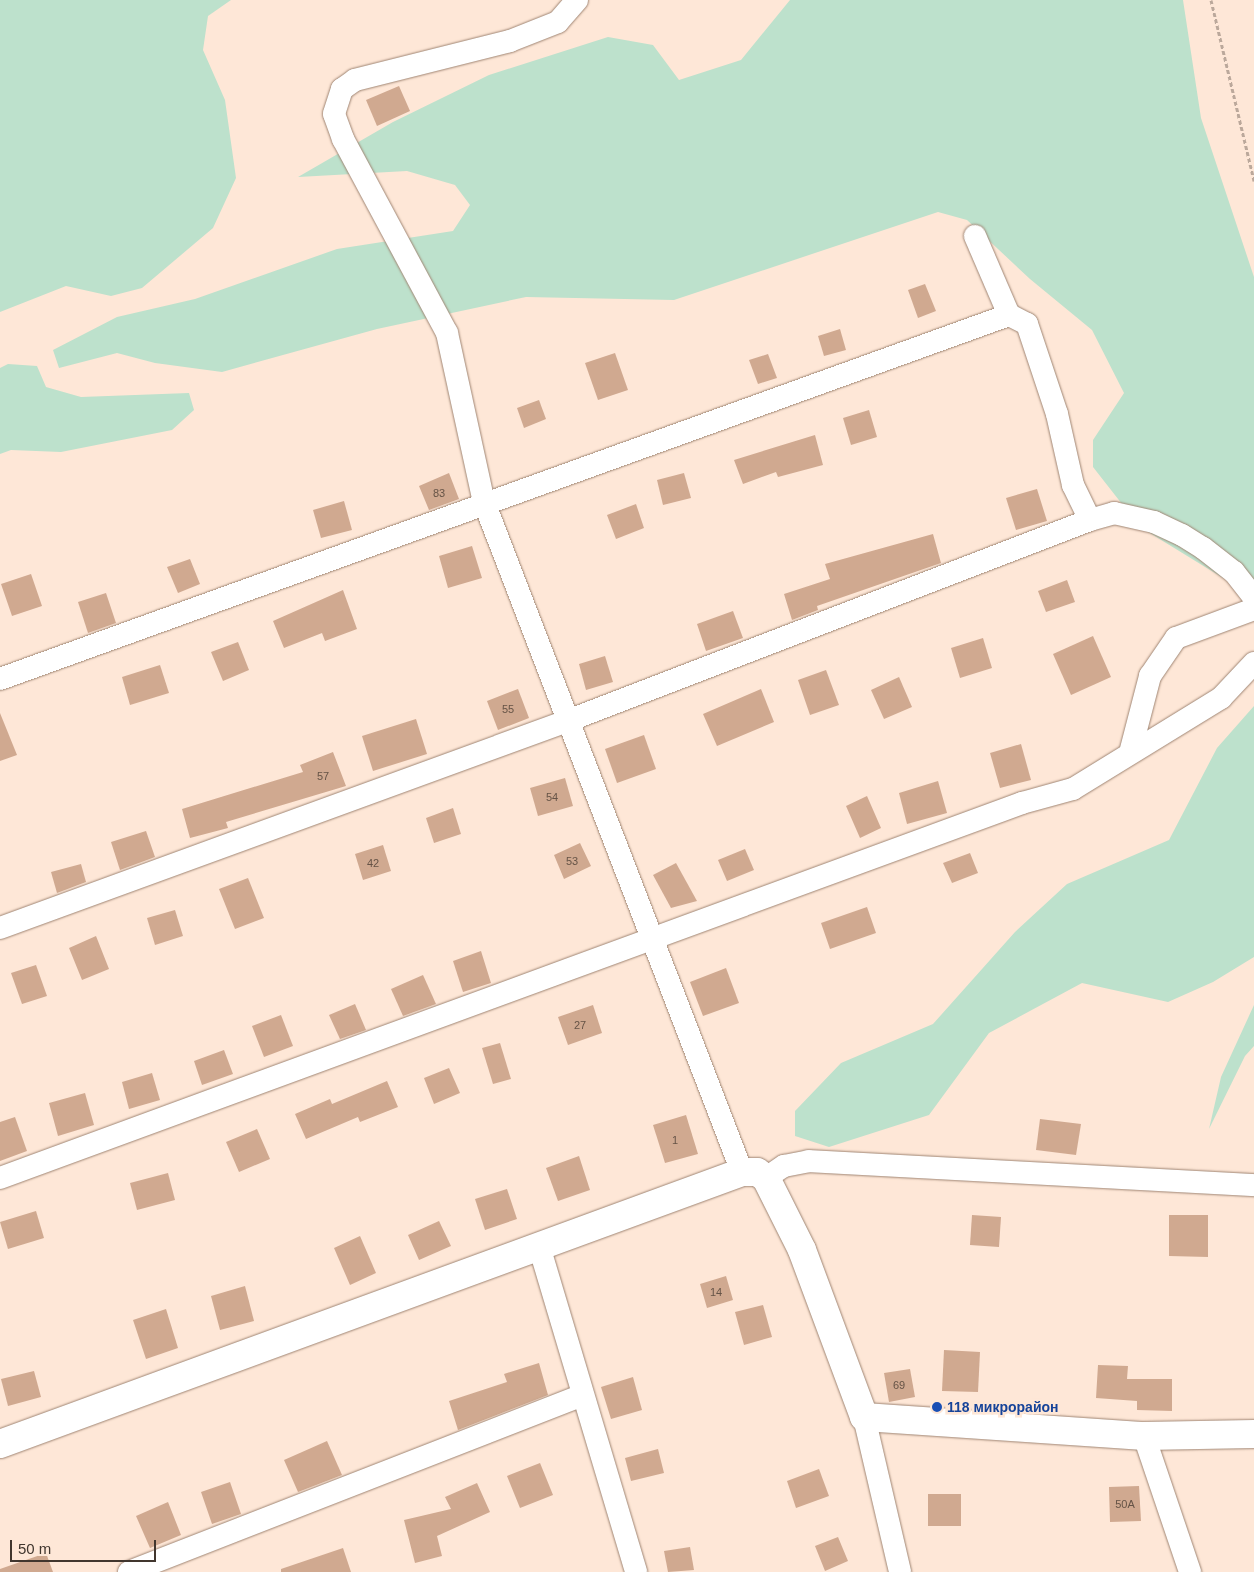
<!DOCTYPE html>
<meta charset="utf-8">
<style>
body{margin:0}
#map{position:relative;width:1254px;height:1572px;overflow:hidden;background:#fee7d7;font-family:Helvetica,sans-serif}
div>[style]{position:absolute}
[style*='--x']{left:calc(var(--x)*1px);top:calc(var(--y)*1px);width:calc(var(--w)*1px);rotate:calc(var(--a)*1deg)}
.green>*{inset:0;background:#bde1cc}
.building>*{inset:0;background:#d0a990}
.path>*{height:3px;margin-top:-1.5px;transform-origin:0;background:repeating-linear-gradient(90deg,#bba89b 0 4px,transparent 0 6.5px)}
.roads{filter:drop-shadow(0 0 1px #9f8573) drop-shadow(0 0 1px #9f8573)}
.street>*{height:22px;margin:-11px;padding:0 11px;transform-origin:11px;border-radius:11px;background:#fff}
.secondary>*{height:28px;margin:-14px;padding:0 14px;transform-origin:14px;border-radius:14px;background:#fff}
.dots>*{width:14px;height:14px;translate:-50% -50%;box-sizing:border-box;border:2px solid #fee7d7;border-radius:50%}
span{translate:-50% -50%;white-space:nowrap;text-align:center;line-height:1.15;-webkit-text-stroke:5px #fee7d7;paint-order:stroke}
.number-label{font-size:11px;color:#655346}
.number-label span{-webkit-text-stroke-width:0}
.transit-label{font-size:14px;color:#164399;font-weight:700}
.left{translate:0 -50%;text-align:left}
.scale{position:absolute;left:10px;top:1540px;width:146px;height:22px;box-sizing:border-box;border:2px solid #41362e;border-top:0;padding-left:6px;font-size:15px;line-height:18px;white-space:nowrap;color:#41362e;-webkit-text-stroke:4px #fee7d7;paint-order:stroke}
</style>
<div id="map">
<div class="green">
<div style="clip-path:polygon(0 0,231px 0,208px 16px,203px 50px,225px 100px,236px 178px,213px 228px,142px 288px,111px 296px,66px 286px,0 312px)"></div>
<div style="clip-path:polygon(790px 0,1183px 0,1201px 118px,1254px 277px,1254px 597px,1140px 527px,1093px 467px,1093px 440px,1124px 393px,1092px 330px,1030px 279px,967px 220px,938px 212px,674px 300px,526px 297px,377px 329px,222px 372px,155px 363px,117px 353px,59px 368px,53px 350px,117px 317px,195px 299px,337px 249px,453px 231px,470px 205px,455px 185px,407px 171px,298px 177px,393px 122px,489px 75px,608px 37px,653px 45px,679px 80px,741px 60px)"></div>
<div style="clip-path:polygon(8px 364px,37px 366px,46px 387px,81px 397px,189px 393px,194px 410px,172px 430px,61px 452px,11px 450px,0 454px,0 368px)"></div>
<div style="clip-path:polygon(1254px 706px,1254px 957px,1213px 982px,1168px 1002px,1082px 983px,989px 1033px,929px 1115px,829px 1147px,795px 1136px,795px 1111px,841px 1063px,933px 1024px,1015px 932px,1067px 884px,1169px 840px,1217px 748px)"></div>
<div style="clip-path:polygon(1254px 1005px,1254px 1046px,1245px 1056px,1209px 1129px,1221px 1077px)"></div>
</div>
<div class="building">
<div style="clip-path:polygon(399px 86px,410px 111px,377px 126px,366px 100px)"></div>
<div style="clip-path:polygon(925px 284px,936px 311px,918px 318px,908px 290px)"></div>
<div style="clip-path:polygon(840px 329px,846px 350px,824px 356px,818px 336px)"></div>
<div style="clip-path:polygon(615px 353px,628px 390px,598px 400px,585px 363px)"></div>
<div style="clip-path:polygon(768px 354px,777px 378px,758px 384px,749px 360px)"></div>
<div style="clip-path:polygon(539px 400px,546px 419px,524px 428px,517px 408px)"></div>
<div style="clip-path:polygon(869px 410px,877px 437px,851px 445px,843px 418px)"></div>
<div style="clip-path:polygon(815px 435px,823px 465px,778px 477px,776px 472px,743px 484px,734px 460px)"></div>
<div style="clip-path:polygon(449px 473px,459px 499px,429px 510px,419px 486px)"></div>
<div style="clip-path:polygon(684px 473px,691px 498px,663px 505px,657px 480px)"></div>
<div style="clip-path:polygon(1037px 489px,1047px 521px,1016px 530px,1006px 498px)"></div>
<div style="clip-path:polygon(344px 501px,352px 530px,321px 538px,313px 510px)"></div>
<div style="clip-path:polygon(636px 504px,644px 528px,616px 539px,607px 515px)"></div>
<div style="clip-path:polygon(933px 534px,941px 563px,817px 606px,818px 610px,792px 620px,784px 594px,830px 579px,825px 564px)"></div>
<div style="clip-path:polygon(472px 546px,482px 578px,448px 588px,439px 556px)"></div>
<div style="clip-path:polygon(190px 559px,200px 584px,178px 593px,167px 567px)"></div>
<div style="clip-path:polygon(31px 574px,42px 606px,12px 616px,1px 584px)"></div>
<div style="clip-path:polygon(1067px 580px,1075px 602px,1046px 612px,1038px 591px)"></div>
<div style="clip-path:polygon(343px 590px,357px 629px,325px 641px,322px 633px,284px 648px,273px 621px)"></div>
<div style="clip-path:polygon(106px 593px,116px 623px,88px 633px,78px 602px)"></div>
<div style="clip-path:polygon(733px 611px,743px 638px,706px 651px,697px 624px)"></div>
<div style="clip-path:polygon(1093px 636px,1111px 677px,1071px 695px,1053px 654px)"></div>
<div style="clip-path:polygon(983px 638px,992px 668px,960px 678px,951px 648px)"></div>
<div style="clip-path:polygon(238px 642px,249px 670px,223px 681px,211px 652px)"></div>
<div style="clip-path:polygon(605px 656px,613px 682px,586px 690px,579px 664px)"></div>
<div style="clip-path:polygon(160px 665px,169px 693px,130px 705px,122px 677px)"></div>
<div style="clip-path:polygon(826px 670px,839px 705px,810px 715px,798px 680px)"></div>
<div style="clip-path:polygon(899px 677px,912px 707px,884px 719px,871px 690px)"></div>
<div style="clip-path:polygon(518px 689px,529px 718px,498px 730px,487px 701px)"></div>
<div style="clip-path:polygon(761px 689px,774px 722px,717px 746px,703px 714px)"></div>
<div style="clip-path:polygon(0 713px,17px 755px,0 761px)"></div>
<div style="clip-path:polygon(416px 719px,427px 754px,373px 771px,362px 736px)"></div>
<div style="clip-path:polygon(644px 735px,656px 769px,617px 783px,605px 749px)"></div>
<div style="clip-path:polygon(1021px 744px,1031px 780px,1000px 788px,990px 753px)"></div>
<div style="clip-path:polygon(333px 752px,346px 786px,226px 822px,228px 828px,190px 838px,182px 809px,303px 772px,300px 765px)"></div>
<div style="clip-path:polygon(565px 778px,573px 806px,538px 816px,530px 788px)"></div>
<div style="clip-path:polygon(938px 781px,947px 813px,907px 824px,899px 793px)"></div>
<div style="clip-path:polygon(867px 796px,881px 828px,860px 838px,846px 806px)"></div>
<div style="clip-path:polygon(453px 808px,461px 834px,434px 843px,426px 818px)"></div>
<div style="clip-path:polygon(146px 831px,155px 857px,120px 870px,111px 842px)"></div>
<div style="clip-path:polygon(580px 843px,591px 866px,564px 879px,554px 855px)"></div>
<div style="clip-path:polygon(383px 845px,391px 871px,363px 880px,355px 854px)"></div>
<div style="clip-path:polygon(745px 849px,754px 870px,727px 881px,718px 860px)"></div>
<div style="clip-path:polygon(970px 853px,978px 873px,952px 883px,943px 863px)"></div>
<div style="clip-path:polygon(676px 863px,697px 901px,671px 908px,653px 875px)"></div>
<div style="clip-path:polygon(81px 864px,86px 882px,57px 893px,51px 872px)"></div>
<div style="clip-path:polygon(248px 878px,264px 918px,235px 929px,219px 889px)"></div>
<div style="clip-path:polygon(867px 907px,876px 933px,830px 949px,821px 923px)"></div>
<div style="clip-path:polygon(175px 910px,183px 936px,155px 945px,147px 918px)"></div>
<div style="clip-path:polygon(96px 936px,109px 969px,82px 980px,69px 948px)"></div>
<div style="clip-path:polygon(481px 951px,491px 983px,463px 992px,453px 961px)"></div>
<div style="clip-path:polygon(36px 965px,47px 996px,22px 1004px,11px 973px)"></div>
<div style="clip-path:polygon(726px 968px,739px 1003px,703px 1016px,690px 982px)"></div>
<div style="clip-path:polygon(423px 975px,436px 1004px,403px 1016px,391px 989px)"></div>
<div style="clip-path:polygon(355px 1004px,366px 1030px,340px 1039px,329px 1015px)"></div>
<div style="clip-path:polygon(593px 1005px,602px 1033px,568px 1045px,558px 1017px)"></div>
<div style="clip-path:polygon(281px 1015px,293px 1046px,264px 1057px,252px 1026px)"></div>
<div style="clip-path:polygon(500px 1043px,511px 1079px,493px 1084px,482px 1048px)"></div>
<div style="clip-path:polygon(224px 1050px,233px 1074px,202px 1085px,194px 1061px)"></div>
<div style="clip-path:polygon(449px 1068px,460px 1093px,434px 1104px,424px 1078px)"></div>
<div style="clip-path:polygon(152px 1073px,160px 1100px,129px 1109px,122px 1082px)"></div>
<div style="clip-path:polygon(387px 1081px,398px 1107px,360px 1122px,358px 1117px,306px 1139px,295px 1114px,330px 1099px,332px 1104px)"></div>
<div style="clip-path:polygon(85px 1093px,94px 1125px,58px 1136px,49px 1103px)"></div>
<div style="clip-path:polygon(686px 1115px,698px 1154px,665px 1163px,653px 1125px)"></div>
<div style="clip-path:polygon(15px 1117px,27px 1151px,0 1161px,0 1122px)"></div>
<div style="clip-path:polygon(1040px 1119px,1081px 1124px,1076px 1155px,1036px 1150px)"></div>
<div style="clip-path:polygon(257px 1129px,270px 1159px,239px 1172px,226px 1142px)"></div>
<div style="clip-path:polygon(579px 1156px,590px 1190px,558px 1201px,546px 1168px)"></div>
<div style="clip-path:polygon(168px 1173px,175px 1200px,137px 1210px,130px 1183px)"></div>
<div style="clip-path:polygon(507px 1189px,517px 1219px,485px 1230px,475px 1199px)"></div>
<div style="clip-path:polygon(36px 1211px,44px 1238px,8px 1249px,0 1222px)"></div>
<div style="clip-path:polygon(972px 1215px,1001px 1217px,999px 1247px,970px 1245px)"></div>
<div style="clip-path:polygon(1169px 1215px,1208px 1215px,1208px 1257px,1169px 1256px)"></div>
<div style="clip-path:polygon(439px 1221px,451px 1246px,419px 1260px,408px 1235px)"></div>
<div style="clip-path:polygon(360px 1236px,376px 1273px,350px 1285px,334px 1248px)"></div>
<div style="clip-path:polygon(726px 1276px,733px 1300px,707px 1308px,700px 1284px)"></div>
<div style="clip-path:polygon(245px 1286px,254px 1321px,220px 1330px,211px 1296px)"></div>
<div style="clip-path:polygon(763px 1305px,772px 1337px,744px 1345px,735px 1312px)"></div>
<div style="clip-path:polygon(166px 1309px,178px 1348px,146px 1359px,133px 1320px)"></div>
<div style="clip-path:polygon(944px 1350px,980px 1352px,978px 1392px,942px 1391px)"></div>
<div style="clip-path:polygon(539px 1363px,548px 1395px,458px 1430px,449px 1401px,507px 1382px,504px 1374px)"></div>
<div style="clip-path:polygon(1098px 1365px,1128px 1366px,1127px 1379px,1172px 1379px,1172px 1411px,1137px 1410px,1137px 1401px,1096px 1398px)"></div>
<div style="clip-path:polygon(910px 1369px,915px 1397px,889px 1402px,884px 1373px)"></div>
<div style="clip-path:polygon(34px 1371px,41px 1397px,8px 1406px,1px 1379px)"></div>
<div style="clip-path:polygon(633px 1377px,642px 1410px,611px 1419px,601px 1387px)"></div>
<div style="clip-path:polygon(327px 1441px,342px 1475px,298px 1492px,284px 1460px)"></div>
<div style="clip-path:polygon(658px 1449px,664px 1473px,631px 1481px,625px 1458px)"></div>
<div style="clip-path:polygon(540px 1463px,553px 1495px,520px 1508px,507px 1476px)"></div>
<div style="clip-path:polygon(819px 1469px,829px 1496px,796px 1508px,787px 1481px)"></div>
<div style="clip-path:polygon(230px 1482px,241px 1514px,212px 1524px,201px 1492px)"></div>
<div style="clip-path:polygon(477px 1483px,490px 1512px,437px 1536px,442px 1556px,415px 1563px,404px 1520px,451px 1509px,445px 1497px)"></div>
<div style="clip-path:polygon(1139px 1486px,1141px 1521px,1110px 1522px,1109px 1487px)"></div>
<div style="clip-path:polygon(928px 1494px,961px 1494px,961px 1526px,928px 1526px)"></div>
<div style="clip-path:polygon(168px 1502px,181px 1535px,150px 1548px,136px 1516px)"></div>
<div style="clip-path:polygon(838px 1537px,848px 1561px,825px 1571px,815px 1546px)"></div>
<div style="clip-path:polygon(690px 1547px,694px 1570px,668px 1572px,664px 1551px)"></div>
<div style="clip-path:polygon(343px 1548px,351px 1572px,281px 1572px,281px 1569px)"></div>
<div style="clip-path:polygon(46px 1553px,53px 1572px,0 1572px,0 1569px)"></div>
</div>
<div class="path">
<div style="--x:1211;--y:0;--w:186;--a:76.6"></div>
</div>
<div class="roads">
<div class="street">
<div style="--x:577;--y:0;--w:29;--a:131"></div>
<div style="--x:558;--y:22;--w:52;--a:158.4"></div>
<div style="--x:510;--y:41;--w:160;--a:165.9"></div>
<div style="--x:355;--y:80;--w:16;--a:145"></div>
<div style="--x:342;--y:89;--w:26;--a:108"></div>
<div style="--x:334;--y:114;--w:27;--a:70"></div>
<div style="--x:343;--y:139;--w:220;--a:61.8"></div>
<div style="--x:447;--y:333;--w:173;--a:77.7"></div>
<div style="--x:484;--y:502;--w:718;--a:68.94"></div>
<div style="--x:1090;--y:520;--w:25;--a:-16"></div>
<div style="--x:1114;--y:513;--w:41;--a:12.7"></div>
<div style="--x:1154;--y:522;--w:31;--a:25"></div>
<div style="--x:1182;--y:535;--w:25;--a:32"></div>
<div style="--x:1203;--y:548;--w:39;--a:38"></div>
<div style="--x:1234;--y:572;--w:33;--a:52"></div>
<div style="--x:0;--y:679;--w:1073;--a:-19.84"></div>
<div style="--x:1130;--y:753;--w:80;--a:-75.4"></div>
<div style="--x:1150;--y:676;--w:46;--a:-55.6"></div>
<div style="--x:1176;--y:638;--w:83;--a:-20.4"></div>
<div style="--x:0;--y:928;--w:607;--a:-20.05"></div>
<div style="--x:570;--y:720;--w:557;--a:-21.04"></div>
<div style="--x:1090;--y:520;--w:39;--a:-116"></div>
<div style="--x:1073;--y:485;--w:73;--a:-102.7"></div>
<div style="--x:1057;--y:414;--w:95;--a:-108.4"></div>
<div style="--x:1027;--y:324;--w:20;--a:-153"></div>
<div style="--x:1009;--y:315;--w:86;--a:-113.3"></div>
<div style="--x:0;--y:1178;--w:1089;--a:-20.15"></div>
<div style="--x:1022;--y:803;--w:53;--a:-15.4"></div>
<div style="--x:1073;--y:789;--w:174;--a:-31.6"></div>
<div style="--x:1221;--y:698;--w:48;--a:-46.7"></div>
<div style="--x:766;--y:1178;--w:22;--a:-34"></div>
<div style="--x:784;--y:1166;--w:25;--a:-11"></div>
<div style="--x:809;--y:1161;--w:446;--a:3.1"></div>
<div style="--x:539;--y:1246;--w:340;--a:73.4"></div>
<div style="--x:864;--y:1417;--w:159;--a:76.9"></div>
<div style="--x:1144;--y:1436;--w:144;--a:71.3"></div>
<div style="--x:129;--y:1572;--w:485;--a:-21.3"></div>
</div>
<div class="secondary">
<div style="--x:0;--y:1444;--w:790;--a:-20.13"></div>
<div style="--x:742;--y:1172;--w:15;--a:0"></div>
<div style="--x:757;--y:1172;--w:11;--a:34"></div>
<div style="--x:766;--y:1178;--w:80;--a:63.4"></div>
<div style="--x:802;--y:1250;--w:178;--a:69.6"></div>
<div style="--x:864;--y:1417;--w:281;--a:3.9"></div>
<div style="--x:1144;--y:1436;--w:110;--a:-1"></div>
</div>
</div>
<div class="dots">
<div style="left:937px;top:1407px;background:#1a4fb4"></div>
</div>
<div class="number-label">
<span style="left:439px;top:493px">83</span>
<span style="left:508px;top:709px">55</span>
<span style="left:323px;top:776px">57</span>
<span style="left:552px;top:797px">54</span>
<span style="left:572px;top:861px">53</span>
<span style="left:373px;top:863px">42</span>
<span style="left:580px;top:1025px">27</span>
<span style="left:675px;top:1140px">1</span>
<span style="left:716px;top:1292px">14</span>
<span style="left:899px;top:1385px">69</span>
<span style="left:1125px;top:1504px">50А</span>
</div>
<div class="transit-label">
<span class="left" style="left:947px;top:1407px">118 микрорайон</span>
</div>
<div class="scale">50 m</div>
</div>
